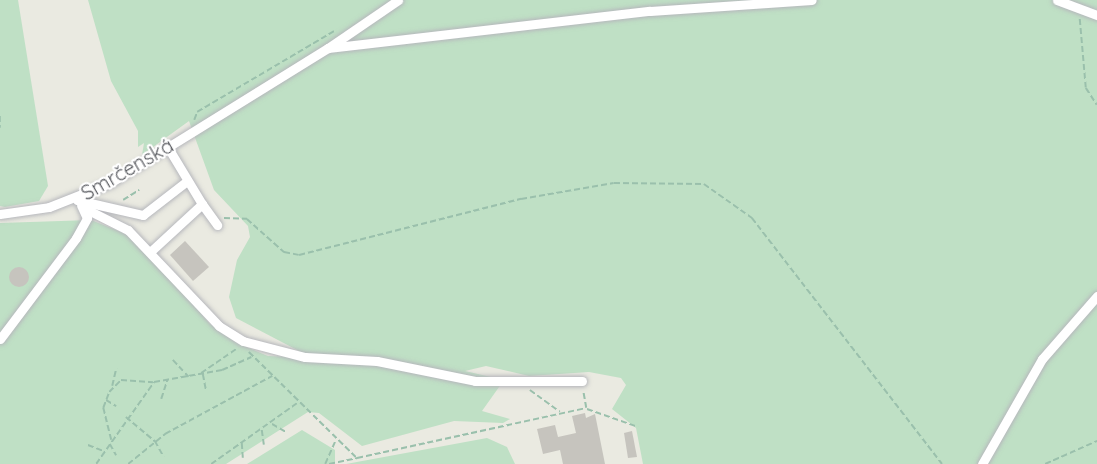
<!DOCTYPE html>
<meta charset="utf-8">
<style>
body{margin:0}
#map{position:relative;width:1097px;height:464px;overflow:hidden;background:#eaeae1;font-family:Quicksand,sans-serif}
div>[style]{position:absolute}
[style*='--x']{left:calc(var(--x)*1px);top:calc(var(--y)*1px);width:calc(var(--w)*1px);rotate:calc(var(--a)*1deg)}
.green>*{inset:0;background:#bfe0c5}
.building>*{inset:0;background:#c6c4be}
.round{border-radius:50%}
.path>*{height:1.5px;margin-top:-0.75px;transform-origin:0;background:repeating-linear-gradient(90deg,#9ac0ac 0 6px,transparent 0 9px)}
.roads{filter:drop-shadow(0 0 2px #b6b7bc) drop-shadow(0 0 2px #b6b7bc)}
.minor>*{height:9px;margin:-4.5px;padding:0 4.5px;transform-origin:4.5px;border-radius:4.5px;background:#fff}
span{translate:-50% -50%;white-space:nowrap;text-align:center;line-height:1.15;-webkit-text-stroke:4.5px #fff;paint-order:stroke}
.street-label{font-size:20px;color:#595b60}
</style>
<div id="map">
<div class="green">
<div style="clip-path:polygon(0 0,18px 0,48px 186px,39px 201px,5px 207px,0 206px)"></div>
<div style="clip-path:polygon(88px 0,1097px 0,1097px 464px,643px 464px,636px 428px,612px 409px,626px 385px,621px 378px,589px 372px,529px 376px,486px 366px,465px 371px,504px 380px,482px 411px,510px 419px,503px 423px,454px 421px,362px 446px,319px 413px,308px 412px,226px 464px,0 464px,0 223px,91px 220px,121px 232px,139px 242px,210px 324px,237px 343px,268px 356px,293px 357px,299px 351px,236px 318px,229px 297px,237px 260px,250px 237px,248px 226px,214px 190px,189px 121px,142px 155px,144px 143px,138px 147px,138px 131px,111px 81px)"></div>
<div style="clip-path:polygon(302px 430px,335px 450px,335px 464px,247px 464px)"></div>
<div style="clip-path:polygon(487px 438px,507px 447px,515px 464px,346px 464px)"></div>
</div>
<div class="building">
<div style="clip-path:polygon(185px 241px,209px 267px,193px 281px,170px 255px)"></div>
<div class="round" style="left:9px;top:267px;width:20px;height:20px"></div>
<div style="clip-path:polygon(585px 413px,586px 418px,595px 414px,605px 464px,563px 464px,560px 450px,543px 454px,537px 429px,555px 425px,558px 437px,576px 433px,572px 416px)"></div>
<div style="clip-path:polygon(632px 431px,637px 457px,628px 458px,624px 433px)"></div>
</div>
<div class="path">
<div style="--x:1080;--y:19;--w:69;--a:85"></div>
<div style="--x:1086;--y:88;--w:20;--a:57"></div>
<div style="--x:0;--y:116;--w:12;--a:90"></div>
<div style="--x:194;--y:120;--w:9;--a:-69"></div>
<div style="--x:197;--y:112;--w:159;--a:-30.6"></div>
<div style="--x:123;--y:200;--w:19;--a:-32"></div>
<div style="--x:224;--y:218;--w:23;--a:2"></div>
<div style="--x:247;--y:219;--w:50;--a:41.7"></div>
<div style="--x:284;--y:252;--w:15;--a:11"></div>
<div style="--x:299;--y:255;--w:229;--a:-14.2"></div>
<div style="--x:521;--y:199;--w:94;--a:-9.8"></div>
<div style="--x:614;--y:183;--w:90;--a:0.6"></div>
<div style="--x:704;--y:184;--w:59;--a:35.3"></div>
<div style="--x:752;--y:218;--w:311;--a:52.3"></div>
<div style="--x:249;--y:352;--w:151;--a:44.5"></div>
<div style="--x:357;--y:458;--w:234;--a:-12.3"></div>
<div style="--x:586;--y:408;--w:17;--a:-100"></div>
<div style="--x:173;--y:360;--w:23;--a:47"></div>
<div style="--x:201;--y:373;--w:42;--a:-34.4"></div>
<div style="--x:203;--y:374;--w:16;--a:79"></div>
<div style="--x:112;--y:386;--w:18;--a:-77"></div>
<div style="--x:530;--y:390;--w:37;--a:36"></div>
<div style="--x:161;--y:399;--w:20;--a:-72"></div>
<div style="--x:106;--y:400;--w:12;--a:31"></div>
<div style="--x:587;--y:409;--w:54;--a:19.4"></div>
<div style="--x:126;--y:417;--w:38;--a:40"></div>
<div style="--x:155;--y:441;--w:18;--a:61"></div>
<div style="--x:272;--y:424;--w:16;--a:30"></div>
<div style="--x:262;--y:430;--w:15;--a:82"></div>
<div style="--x:111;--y:440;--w:33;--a:-104"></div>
<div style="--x:103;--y:408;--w:17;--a:-69"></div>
<div style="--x:109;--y:392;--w:17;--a:-45"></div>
<div style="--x:121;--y:380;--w:32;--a:4"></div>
<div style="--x:242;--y:443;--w:15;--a:86"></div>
<div style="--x:110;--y:444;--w:13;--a:61"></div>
<div style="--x:88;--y:445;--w:17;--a:21"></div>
<div style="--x:96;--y:464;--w:100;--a:-54.7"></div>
<div style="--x:154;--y:382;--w:69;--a:-10"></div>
<div style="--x:222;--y:370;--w:32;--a:-24"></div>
<div style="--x:128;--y:464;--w:48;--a:-39"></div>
<div style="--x:165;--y:434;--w:122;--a:-28.5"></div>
<div style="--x:211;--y:464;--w:105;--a:-35.3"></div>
<div style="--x:325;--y:464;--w:24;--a:-66"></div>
<div style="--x:329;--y:464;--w:29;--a:-12"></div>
<div style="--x:1045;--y:464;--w:57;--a:-23.9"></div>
</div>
<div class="roads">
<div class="minor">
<div style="--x:1057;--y:0;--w:43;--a:20.6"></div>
<div style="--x:328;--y:48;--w:85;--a:-34.4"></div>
<div style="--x:77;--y:200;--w:68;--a:12.8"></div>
<div style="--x:143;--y:215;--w:56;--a:-37.7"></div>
<div style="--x:202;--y:204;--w:26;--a:54"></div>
<div style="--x:84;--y:208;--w:49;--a:26.6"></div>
<div style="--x:128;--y:230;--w:132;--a:46.5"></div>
<div style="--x:219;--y:326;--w:28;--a:32"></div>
<div style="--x:243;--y:341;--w:64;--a:14.5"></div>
<div style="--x:305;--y:357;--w:72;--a:3.2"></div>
<div style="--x:377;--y:361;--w:100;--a:11.5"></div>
<div style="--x:475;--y:381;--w:107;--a:0"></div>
<div style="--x:0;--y:214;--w:49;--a:-8.1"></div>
<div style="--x:49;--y:207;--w:66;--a:-21.5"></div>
<div style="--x:110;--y:183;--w:256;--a:-31.8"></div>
<div style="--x:328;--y:48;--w:324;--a:-6.6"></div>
<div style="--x:650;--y:11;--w:162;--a:-3.9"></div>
<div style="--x:150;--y:252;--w:71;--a:-42.7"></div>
<div style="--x:202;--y:204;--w:68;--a:-121.1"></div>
<div style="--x:0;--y:339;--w:126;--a:-53"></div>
<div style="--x:76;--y:238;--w:23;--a:-61"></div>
<div style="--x:87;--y:218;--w:14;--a:-115"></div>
<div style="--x:982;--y:464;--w:121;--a:-60.3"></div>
<div style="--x:1042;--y:359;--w:84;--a:-48.9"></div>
</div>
</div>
<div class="street-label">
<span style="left:127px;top:169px;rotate:-30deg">Smrčenská</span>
</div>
</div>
